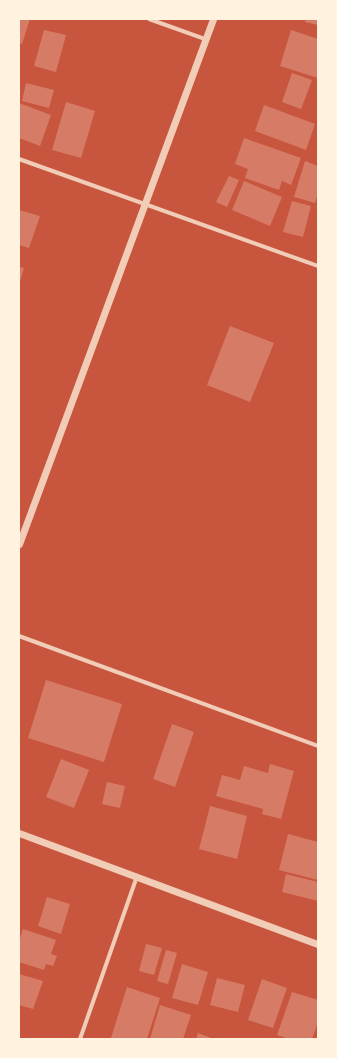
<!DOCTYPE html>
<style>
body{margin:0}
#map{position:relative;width:337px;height:1058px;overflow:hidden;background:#c8553d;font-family:"Titillium Web",sans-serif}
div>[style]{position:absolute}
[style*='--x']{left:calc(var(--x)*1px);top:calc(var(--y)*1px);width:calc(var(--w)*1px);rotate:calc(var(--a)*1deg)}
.building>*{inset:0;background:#d67c66}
.minor>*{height:4px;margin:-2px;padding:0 2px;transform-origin:2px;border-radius:2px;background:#f1ccb7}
.tertiary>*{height:7px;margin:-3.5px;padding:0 3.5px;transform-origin:3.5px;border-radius:3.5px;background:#f1ccb7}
span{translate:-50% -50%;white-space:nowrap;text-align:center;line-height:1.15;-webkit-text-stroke:3px #fff3e0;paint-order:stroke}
.frame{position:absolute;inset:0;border:20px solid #fff3e0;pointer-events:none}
</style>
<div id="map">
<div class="building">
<div style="clip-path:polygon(19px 19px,30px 19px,22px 44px,19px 43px)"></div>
<div style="clip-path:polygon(306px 19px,318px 19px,318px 25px,305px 22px)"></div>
<div style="clip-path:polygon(44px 30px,66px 35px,56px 72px,34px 66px)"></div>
<div style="clip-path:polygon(291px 30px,318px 39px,318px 78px,280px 66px)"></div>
<div style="clip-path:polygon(292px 73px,312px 80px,301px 109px,282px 102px)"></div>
<div style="clip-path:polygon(26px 83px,54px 90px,49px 108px,22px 101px)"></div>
<div style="clip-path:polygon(66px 102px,95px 111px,81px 158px,52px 150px)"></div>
<div style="clip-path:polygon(19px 103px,51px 115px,40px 146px,19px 138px)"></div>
<div style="clip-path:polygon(264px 105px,315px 124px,306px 150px,255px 131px)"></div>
<div style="clip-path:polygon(244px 138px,301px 158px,291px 185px,282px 181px,279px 190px,245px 178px,248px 169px,235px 164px)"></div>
<div style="clip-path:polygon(305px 161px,318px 166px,318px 193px,315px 203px,294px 197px)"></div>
<div style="clip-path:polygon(229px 176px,239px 180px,227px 207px,216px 202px)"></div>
<div style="clip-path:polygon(244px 181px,282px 197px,270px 226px,232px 210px)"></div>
<div style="clip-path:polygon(292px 201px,311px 206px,303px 237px,283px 232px)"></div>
<div style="clip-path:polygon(19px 210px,40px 216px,29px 248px,19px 245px)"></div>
<div style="clip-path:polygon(19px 267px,24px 268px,19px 285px)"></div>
<div style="clip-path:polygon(230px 326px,274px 343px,250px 402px,207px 385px)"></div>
<div style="clip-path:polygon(46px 680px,122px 704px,104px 762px,28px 738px)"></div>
<div style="clip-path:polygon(172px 724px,194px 732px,175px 787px,153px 779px)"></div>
<div style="clip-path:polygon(61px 759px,89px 770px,74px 808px,46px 797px)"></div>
<div style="clip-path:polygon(270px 764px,294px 771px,281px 819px,262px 814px,263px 809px,216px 796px,222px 775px,240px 780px,244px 766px,268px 773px)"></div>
<div style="clip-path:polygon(107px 782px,125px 786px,120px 808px,102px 804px)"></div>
<div style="clip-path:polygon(210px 806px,247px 816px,237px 859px,199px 849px)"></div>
<div style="clip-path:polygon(288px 834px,318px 842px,318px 880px,279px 870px)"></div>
<div style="clip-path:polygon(286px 874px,318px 882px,318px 901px,282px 892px)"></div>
<div style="clip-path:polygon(47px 897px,70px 904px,61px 934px,38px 926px)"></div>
<div style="clip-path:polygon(23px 929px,56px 940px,51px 954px,57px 956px,53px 966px,46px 964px,44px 970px,19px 962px,19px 941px)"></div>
<div style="clip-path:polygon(146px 944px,162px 948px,154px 975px,139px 971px)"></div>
<div style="clip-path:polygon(166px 950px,177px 953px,168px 984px,157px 981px)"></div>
<div style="clip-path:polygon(182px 964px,208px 972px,198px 1005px,172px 998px)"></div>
<div style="clip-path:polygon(19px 974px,43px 981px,33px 1009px,19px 1005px)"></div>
<div style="clip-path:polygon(217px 978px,245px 985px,238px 1012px,210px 1005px)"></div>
<div style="clip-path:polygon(262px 979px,287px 988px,273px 1028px,248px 1020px)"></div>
<div style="clip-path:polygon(127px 987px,160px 998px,147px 1039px,111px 1038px)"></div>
<div style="clip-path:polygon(292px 992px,318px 1000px,318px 1022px,312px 1039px,289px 1039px,277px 1035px)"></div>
<div style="clip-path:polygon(160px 1005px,191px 1015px,183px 1039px,150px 1039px)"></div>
<div style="clip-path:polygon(198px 1033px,214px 1039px,196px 1039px)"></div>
</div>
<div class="minor">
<div style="--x:149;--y:19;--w:59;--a:19.7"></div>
<div style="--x:19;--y:159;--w:318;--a:19.7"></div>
<div style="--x:19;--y:636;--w:319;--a:20.2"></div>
<div style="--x:80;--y:1039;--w:173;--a:-70.7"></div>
</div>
<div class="tertiary">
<div style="--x:19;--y:544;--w:560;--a:-69.72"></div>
<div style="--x:19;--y:833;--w:319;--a:20.4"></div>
</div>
<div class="frame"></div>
</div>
